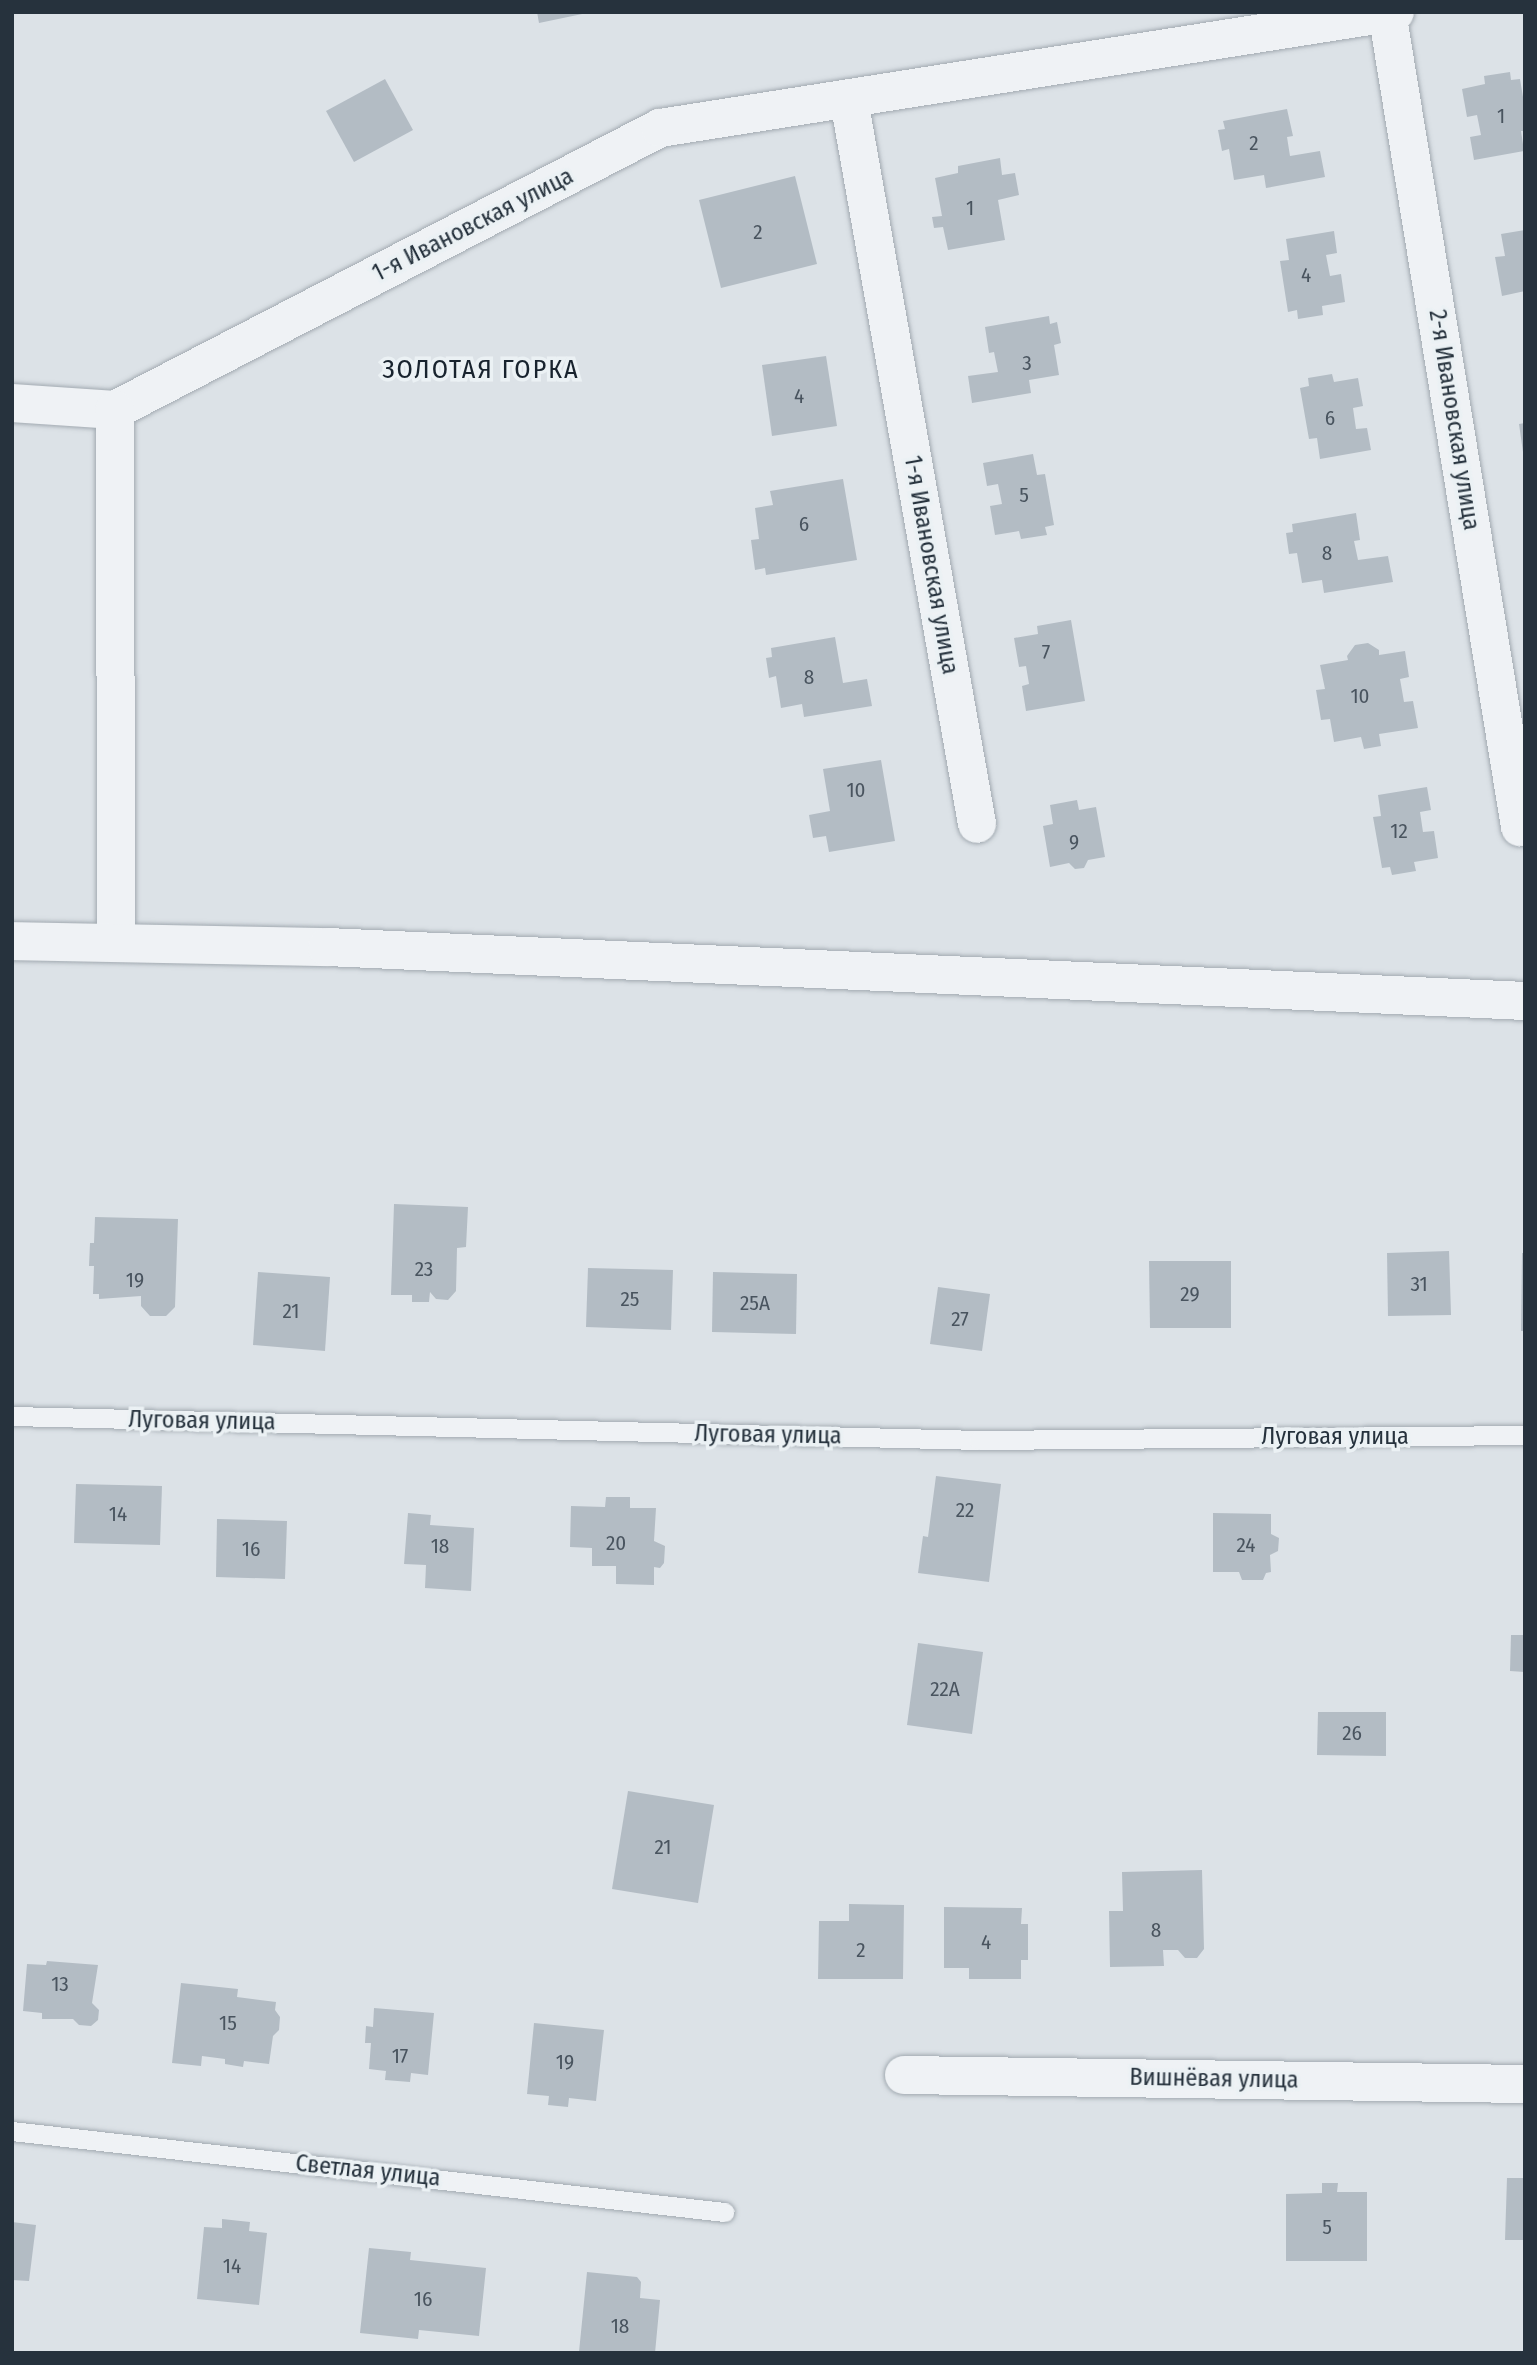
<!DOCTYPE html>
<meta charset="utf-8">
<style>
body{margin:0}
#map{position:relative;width:1537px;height:2365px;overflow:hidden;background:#dce2e7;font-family:"Fira Sans Condensed",sans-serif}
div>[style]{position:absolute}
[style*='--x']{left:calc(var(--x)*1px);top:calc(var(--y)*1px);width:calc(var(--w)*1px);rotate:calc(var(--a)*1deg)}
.building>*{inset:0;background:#b3bcc4}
.roads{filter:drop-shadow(0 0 2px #a2aab1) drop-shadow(0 0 2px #a2aab1)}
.service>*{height:19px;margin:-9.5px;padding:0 9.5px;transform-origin:9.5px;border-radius:9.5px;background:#eff2f5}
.minor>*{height:38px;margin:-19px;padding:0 19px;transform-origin:19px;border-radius:19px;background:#eff2f5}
span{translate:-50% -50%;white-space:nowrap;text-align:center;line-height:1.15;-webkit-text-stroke:7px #ebf1f4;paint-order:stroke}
.number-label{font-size:21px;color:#49545f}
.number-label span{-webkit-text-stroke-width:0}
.street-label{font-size:24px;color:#26323d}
.neighbourhood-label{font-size:26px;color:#18232e;letter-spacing:2px}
.frame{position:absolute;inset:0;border:14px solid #26323d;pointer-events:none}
</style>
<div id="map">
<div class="building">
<div style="clip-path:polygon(537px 12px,587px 12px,587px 13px,539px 23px)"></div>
<div style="clip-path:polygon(1510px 72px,1511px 80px,1520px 79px,1525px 109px,1525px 131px,1521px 131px,1524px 151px,1474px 160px,1470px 137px,1481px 135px,1477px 115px,1467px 117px,1462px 89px,1485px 84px,1484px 76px)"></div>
<div style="clip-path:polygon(385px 79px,413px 130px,354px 162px,326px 111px)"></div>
<div style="clip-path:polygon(1287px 109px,1293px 136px,1287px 137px,1290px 156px,1320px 151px,1325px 177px,1266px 188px,1264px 175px,1234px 180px,1229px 149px,1222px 151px,1218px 130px,1225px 129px,1223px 121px)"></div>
<div style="clip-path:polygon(1000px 158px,1002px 175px,1015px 173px,1019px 195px,998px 200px,1005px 240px,948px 250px,943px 227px,934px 228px,932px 217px,942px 216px,935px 178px,958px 173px,958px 166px)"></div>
<div style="clip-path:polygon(795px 176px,817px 264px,721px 288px,699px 200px)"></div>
<div style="clip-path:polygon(1525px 230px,1525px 291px,1502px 296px,1495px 257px,1505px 256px,1501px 234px)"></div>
<div style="clip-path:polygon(1334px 231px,1337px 253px,1326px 255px,1330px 276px,1341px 274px,1345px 302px,1322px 306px,1323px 315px,1298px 319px,1297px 310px,1288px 312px,1280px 261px,1289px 260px,1286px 239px)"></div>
<div style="clip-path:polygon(1049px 316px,1050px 324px,1057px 322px,1061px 343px,1054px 345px,1059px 375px,1029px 380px,1031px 393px,972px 403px,968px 376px,998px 372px,994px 352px,989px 353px,985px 327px)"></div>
<div style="clip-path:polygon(826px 356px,837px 426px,772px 436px,762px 365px)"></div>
<div style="clip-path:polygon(1332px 374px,1334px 382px,1358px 378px,1363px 406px,1353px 408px,1356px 429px,1367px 428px,1371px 450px,1320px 459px,1317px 438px,1309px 439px,1300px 388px,1309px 386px,1308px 378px)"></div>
<div style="clip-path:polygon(1525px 423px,1525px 452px,1523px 452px,1519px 424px)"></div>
<div style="clip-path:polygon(1033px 454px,1037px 475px,1045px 474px,1054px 525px,1045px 527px,1047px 535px,1021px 539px,1019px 531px,995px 535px,990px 506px,1002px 504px,998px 484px,987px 486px,983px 463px)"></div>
<div style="clip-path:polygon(843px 479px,857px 560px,766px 575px,765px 568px,755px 570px,751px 540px,759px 539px,755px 508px,773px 505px,770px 491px)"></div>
<div style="clip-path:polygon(1356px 513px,1360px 540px,1354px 541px,1358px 560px,1388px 556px,1393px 582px,1324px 593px,1322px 580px,1302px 583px,1297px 553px,1289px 554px,1286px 533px,1293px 532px,1292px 524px)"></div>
<div style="clip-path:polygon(1071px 620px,1085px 701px,1026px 711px,1022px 686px,1029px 684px,1026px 666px,1019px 667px,1014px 638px,1038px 634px,1037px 626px)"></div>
<div style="clip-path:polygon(835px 637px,843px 683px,867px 679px,872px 706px,804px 717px,802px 704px,781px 708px,776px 676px,769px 678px,766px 658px,772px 657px,771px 648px)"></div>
<div style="clip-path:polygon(1368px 643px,1379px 650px,1379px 655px,1405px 651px,1409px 677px,1400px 679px,1404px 702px,1413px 701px,1418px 728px,1379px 734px,1381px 746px,1364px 749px,1361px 737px,1334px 742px,1330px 719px,1321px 720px,1316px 690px,1325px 689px,1320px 665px,1348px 660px,1347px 656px,1355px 645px)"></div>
<div style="clip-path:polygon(881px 760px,895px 841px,829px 852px,826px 836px,813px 838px,809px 815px,830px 811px,823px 769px)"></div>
<div style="clip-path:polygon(1427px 787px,1431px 810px,1420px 812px,1423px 832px,1434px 831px,1438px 858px,1414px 862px,1416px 871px,1392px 875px,1390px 867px,1382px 868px,1373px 817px,1381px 816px,1378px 795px)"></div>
<div style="clip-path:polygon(1077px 800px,1079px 810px,1096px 807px,1105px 857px,1088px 860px,1084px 868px,1075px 869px,1069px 863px,1050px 867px,1043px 826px,1053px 824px,1050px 805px)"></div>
<div style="clip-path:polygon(394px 1204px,468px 1207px,466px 1247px,457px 1248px,456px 1291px,448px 1300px,436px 1299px,430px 1292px,429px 1302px,412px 1302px,412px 1295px,391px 1295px)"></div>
<div style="clip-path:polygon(95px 1217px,178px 1219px,175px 1307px,166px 1316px,150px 1316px,141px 1306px,141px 1296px,99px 1299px,99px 1294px,93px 1294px,94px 1266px,89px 1266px,90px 1243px,94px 1243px)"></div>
<div style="clip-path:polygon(1449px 1251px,1451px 1315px,1388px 1316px,1387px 1253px)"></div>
<div style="clip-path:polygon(1522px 1253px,1525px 1253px,1525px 1331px,1521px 1331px)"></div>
<div style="clip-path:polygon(1149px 1261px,1231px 1261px,1231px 1328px,1150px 1328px)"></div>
<div style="clip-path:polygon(588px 1268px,673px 1270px,671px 1330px,586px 1327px)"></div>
<div style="clip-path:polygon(258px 1272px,330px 1277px,325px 1351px,253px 1345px)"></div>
<div style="clip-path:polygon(713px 1272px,797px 1274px,796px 1334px,712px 1332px)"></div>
<div style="clip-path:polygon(938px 1287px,990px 1294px,982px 1351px,930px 1344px)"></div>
<div style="clip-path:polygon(936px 1476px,1001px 1484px,989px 1582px,918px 1573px,923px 1536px,928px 1537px)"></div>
<div style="clip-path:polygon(76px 1484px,162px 1486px,160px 1545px,74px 1543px)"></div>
<div style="clip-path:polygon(606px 1497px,630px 1497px,630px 1508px,656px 1508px,654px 1541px,665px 1546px,664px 1563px,660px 1568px,654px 1567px,654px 1585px,616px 1584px,616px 1566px,592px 1566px,592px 1548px,570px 1547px,571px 1506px,605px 1507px)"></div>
<div style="clip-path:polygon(408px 1513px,431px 1515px,430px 1525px,474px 1528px,471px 1591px,425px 1588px,426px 1565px,404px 1564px)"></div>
<div style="clip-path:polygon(1213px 1513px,1271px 1514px,1271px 1534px,1279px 1538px,1278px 1551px,1270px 1555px,1271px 1572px,1266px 1573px,1263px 1580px,1242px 1580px,1239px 1572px,1213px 1572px)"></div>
<div style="clip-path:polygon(217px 1519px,287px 1521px,285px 1579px,216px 1577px)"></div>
<div style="clip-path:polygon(1511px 1635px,1525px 1635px,1525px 1672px,1510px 1671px)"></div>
<div style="clip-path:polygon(918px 1643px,983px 1652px,972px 1734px,907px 1725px)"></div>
<div style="clip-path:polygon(1318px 1712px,1386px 1712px,1386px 1756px,1317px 1755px)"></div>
<div style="clip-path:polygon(628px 1791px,714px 1805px,698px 1903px,612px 1889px)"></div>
<div style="clip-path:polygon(1202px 1870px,1204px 1949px,1197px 1958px,1185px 1958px,1178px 1950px,1163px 1950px,1164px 1966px,1110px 1967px,1109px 1911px,1123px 1911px,1122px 1872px)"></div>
<div style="clip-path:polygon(849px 1904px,904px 1905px,903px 1979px,818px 1979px,819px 1921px,849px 1921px)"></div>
<div style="clip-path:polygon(944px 1907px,1022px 1908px,1021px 1924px,1028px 1924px,1028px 1960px,1021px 1960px,1021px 1979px,969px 1979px,969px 1968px,944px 1968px)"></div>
<div style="clip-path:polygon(47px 1961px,98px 1965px,92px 2003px,99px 2010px,98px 2020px,91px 2026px,79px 2025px,73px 2019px,42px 2019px,42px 2013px,23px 2011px,27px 1964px,46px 1965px)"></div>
<div style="clip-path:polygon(181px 1983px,238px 1989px,237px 1997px,276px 2002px,275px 2010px,280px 2017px,279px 2030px,273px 2036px,269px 2064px,244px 2061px,243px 2067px,225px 2064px,225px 2059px,202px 2056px,201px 2066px,172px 2063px)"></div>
<div style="clip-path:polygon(374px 2008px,434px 2013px,428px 2075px,411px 2073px,410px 2082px,385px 2080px,386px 2071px,369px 2069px,371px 2043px,365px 2043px,366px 2026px,373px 2027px)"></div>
<div style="clip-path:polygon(534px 2023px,604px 2030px,596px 2101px,569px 2098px,568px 2107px,548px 2105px,549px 2096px,527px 2094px)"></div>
<div style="clip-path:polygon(1507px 2178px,1525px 2178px,1525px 2240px,1505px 2240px)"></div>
<div style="clip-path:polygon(1322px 2183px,1338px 2183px,1337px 2192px,1367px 2192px,1367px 2261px,1286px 2261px,1286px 2194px,1322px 2193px)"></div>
<div style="clip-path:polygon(222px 2219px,250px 2222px,249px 2231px,267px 2233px,259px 2305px,197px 2299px,204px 2227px,222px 2228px)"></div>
<div style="clip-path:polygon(12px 2222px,36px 2225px,29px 2281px,12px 2280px)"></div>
<div style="clip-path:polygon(369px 2248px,411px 2252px,410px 2260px,486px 2268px,479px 2336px,419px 2330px,418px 2339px,360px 2333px)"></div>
<div style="clip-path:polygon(587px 2272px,637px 2277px,641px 2282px,640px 2298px,660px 2300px,655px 2353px,579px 2352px)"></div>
</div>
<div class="roads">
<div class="service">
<div style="--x:12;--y:1416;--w:967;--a:1.42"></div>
<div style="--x:979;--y:1440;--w:546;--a:-0.52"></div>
<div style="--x:12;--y:2131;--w:717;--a:6.49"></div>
</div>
<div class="minor">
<div style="--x:1387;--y:12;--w:826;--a:80.73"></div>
<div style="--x:849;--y:100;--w:735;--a:79.97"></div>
<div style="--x:12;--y:403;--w:103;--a:3.9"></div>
<div style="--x:115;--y:410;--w:614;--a:-27.36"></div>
<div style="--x:660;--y:128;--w:744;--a:-8.97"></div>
<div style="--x:115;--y:410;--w:533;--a:89.89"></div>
<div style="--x:12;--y:941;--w:315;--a:1.1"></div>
<div style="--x:327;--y:947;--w:1199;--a:2.58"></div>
<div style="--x:904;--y:2075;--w:621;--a:0.83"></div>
</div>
</div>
<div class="number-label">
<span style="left:1501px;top:116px">1</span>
<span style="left:1254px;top:143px">2</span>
<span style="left:970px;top:208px">1</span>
<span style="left:758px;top:232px">2</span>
<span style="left:1306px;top:275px">4</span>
<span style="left:1027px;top:363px">3</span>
<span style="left:799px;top:396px">4</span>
<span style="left:1330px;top:418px">6</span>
<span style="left:1024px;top:495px">5</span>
<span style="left:804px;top:524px">6</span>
<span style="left:1327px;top:553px">8</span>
<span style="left:1046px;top:652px">7</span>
<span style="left:809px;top:677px">8</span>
<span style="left:1360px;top:696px">10</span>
<span style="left:856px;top:790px">10</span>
<span style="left:1399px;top:831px">12</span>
<span style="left:1074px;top:842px">9</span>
<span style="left:424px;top:1269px">23</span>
<span style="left:135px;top:1280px">19</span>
<span style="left:1419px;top:1284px">31</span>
<span style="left:1190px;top:1294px">29</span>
<span style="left:630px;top:1299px">25</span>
<span style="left:755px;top:1303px">25А</span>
<span style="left:291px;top:1311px">21</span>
<span style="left:960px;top:1319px">27</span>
<span style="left:965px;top:1510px">22</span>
<span style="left:118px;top:1514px">14</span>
<span style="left:616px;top:1543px">20</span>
<span style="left:1246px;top:1545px">24</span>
<span style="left:440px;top:1546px">18</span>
<span style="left:251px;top:1549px">16</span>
<span style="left:945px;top:1689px">22А</span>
<span style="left:1352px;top:1733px">26</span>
<span style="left:663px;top:1847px">21</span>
<span style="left:1156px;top:1930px">8</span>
<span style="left:986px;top:1942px">4</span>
<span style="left:861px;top:1950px">2</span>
<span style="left:60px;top:1984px">13</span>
<span style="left:228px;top:2023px">15</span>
<span style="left:400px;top:2056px">17</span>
<span style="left:565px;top:2062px">19</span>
<span style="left:1327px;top:2227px">5</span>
<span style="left:232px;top:2266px">14</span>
<span style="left:423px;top:2299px">16</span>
<span style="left:620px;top:2326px">18</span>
</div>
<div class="street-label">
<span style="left:473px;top:225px;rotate:-27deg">1-я Ивановская улица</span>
<span style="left:1454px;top:420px;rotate:81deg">2-я Ивановская улица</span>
<span style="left:931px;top:565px;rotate:80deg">1-я Ивановская улица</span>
<span style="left:202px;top:1421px;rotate:1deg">Луговая улица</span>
<span style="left:768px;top:1435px;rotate:1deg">Луговая улица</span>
<span style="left:1335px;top:1437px">Луговая улица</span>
<span style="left:1214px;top:2079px;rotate:1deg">Вишнёвая улица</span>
<span style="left:368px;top:2171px;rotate:6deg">Светлая улица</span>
</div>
<div class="neighbourhood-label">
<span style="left:481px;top:370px">ЗОЛОТАЯ ГОРКА</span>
</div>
<div class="frame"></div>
</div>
